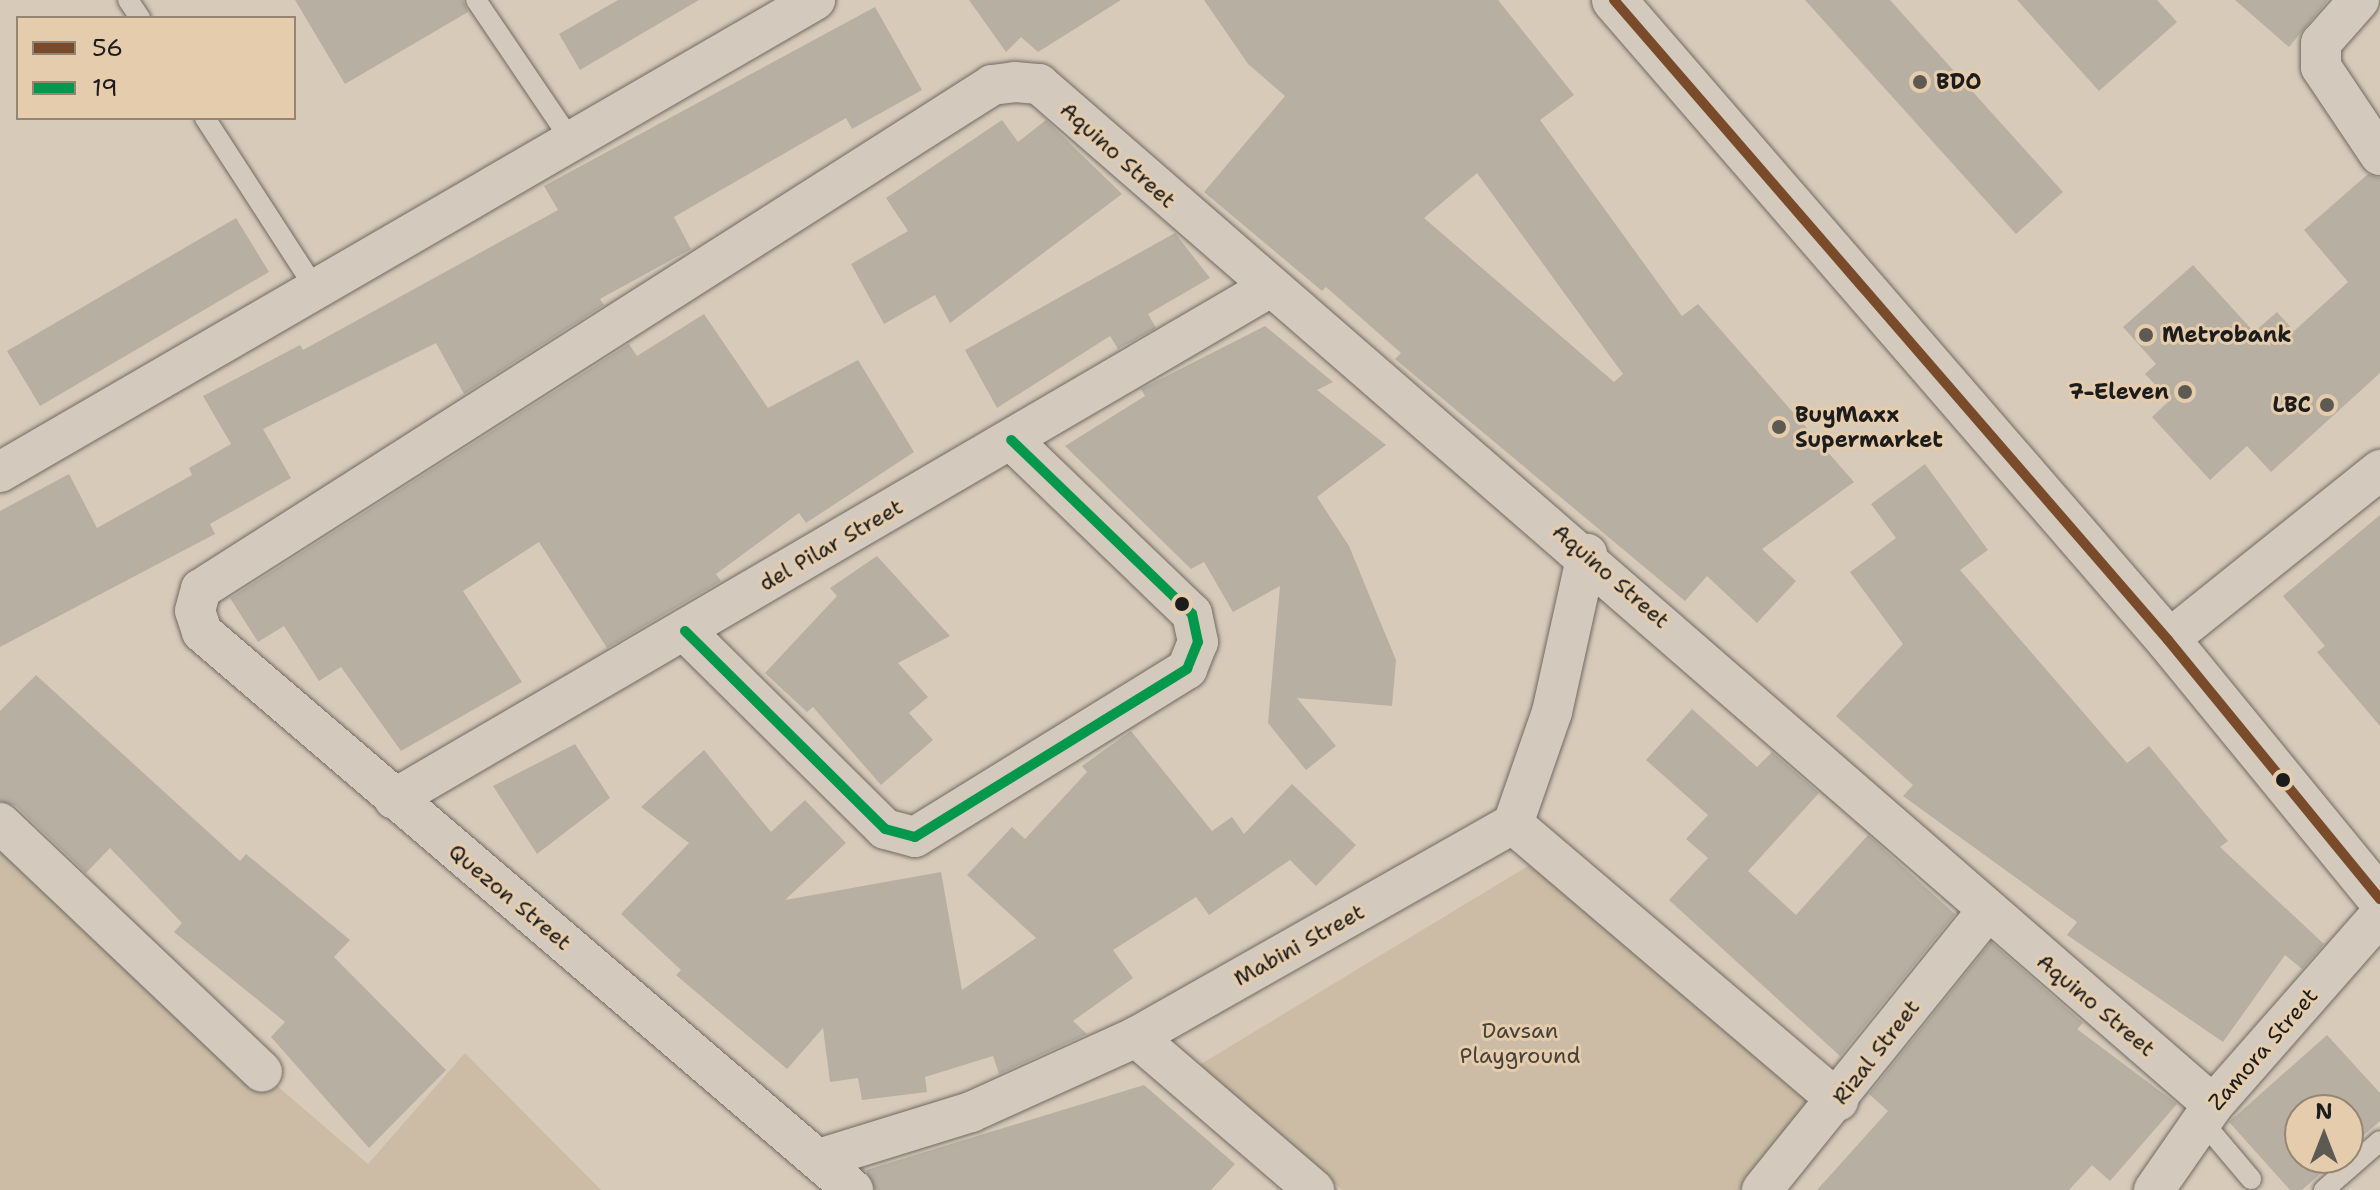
<!DOCTYPE html>
<style>
body{margin:0}
#map{position:relative;width:2380px;height:1190px;overflow:hidden;background:#d7cab9;font-family:"Shantell Sans",sans-serif}
div>[style]{position:absolute}
[style*='--x']{left:calc(var(--x)*1px);top:calc(var(--y)*1px);width:calc(var(--w)*1px);rotate:calc(var(--a)*1deg)}
.green>*{inset:0;background:#ccbca5}
.building>*{inset:0;background:#b8afa3}
.roads{filter:drop-shadow(0 0 2px #706a63) drop-shadow(0 0 2px #706a63)}
.lane>*{height:20px;margin:-10px;padding:0 10px;transform-origin:10px;border-radius:10px;background:#d3c9bd}
.street>*{height:40px;margin:-20px;padding:0 20px;transform-origin:20px;border-radius:20px;background:#d3c9bd}
.highway>*{height:44px;margin:-22px;padding:0 22px;transform-origin:22px;border-radius:22px;background:#d3c9bd}
.bus-1>*{height:10px;margin:-5px;padding:0 5px;transform-origin:5px;border-radius:5px;background:#7a4b2a}
.bus-2>*{height:10px;margin:-5px;padding:0 5px;transform-origin:5px;border-radius:5px;background:#03984c}
.dots>*{width:22px;height:22px;translate:-50% -50%;box-sizing:border-box;border:4px solid #e4ccac;border-radius:50%}
span{translate:-50% -50%;white-space:nowrap;text-align:center;line-height:1.15;-webkit-text-stroke:6px #e4ccac;paint-order:stroke}
.poi-label{font-size:22px;color:#1c1c1c;font-weight:700}
.left{translate:0 -50%;text-align:left}
.right{translate:-100% -50%;text-align:right}
.street-label{font-size:22px;color:#1c1c1c}
.park-label{font-size:22px;color:#46413a}
.legend{position:absolute;left:16px;top:16px;width:280px;height:104px;box-sizing:border-box;background:#e4ccac;border:2px solid #948672;margin:0;padding:10px 14px;list-style:none;font-size:24px;color:#1c1c1c}
.legend li{display:flex;align-items:center;gap:16px;height:40px}
.legend b{width:40px;border:2px solid #948672}
.north{position:absolute;left:2284px;top:1094px;width:80px;height:80px;box-sizing:border-box;background:#e4ccac;border:2px solid #948672;border-radius:50%;rotate:0deg;font-size:22px;font-weight:700;line-height:32px;text-align:center;color:#1c1c1c}
.north::after{content:'';display:block;margin:auto;width:28px;height:36px;background:#5d5953;clip-path:polygon(50% 0,100% 100%,50% 72%,0 100%)}
</style>
<div id="map">
<div class="green">
<div style="clip-path:polygon(0 848px,368px 1164px,465px 1053px,601px 1190px,0 1190px)"></div>
<div style="clip-path:polygon(1533px 863px,1832px 1109px,1763px 1190px,1343px 1190px,1191px 1070px)"></div>
</div>
<div class="building">
<div style="clip-path:polygon(295px 0,463px 0,468px 12px,345px 84px)"></div>
<div style="clip-path:polygon(618px 0,699px 0,580px 70px,559px 34px)"></div>
<div style="clip-path:polygon(969px 0,1121px 0,1038px 52px,1021px 37px,1006px 52px)"></div>
<div style="clip-path:polygon(evenodd,1204px 0,1498px 0,1574px 95px,1540px 120px,1682px 316px,1698px 304px,1854px 482px,1762px 549px,1796px 581px,1757px 623px,1707px 576px,1685px 601px,1395px 359px,1401px 353px,1326px 287px,1322px 291px,1204px 192px,1285px 96px,1248px 64px,1204px 0,1477px 173px,1623px 374px,1614px 382px,1424px 218px,1477px 173px)"></div>
<div style="clip-path:polygon(1805px 0,1890px 0,2063px 192px,2016px 234px)"></div>
<div style="clip-path:polygon(2017px 0,2157px 0,2177px 22px,2099px 91px)"></div>
<div style="clip-path:polygon(2235px 0,2328px 0,2289px 47px)"></div>
<div style="clip-path:polygon(875px 7px,922px 90px,852px 129px,846px 118px,674px 217px,691px 249px,600px 299px,604px 305px,464px 394px,436px 343px,263px 429px,291px 478px,210px 524px,215px 534px,0 647px,0 511px,69px 474px,97px 528px,192px 475px,189px 468px,231px 444px,203px 396px,300px 345px,303px 350px,558px 210px,544px 186px)"></div>
<div style="clip-path:polygon(1002px 120px,1018px 142px,1046px 120px,1122px 194px,950px 323px,935px 295px,884px 324px,851px 264px,908px 231px,886px 198px)"></div>
<div style="clip-path:polygon(2368px 174px,2380px 178px,2380px 373px,2271px 472px,2247px 446px,2210px 480px,2152px 417px,2170px 400px,2145px 374px,2156px 364px,2123px 327px,2193px 265px,2254px 332px,2277px 312px,2294px 331px,2348px 282px,2304px 230px)"></div>
<div style="clip-path:polygon(236px 218px,269px 272px,40px 406px,7px 351px)"></div>
<div style="clip-path:polygon(1175px 233px,1210px 278px,1148px 314px,1156px 328px,1118px 349px,1110px 336px,997px 408px,965px 350px)"></div>
<div style="clip-path:polygon(704px 314px,768px 408px,858px 360px,914px 452px,806px 523px,799px 513px,716px 574px,721px 581px,607px 648px,539px 542px,463px 591px,522px 682px,401px 751px,341px 667px,319px 681px,284px 626px,258px 642px,230px 598px,629px 344px,637px 356px)"></div>
<div style="clip-path:polygon(1265px 326px,1333px 382px,1317px 390px,1386px 445px,1317px 497px,1349px 546px,1396px 660px,1392px 706px,1297px 698px,1336px 746px,1306px 770px,1268px 723px,1280px 586px,1233px 612px,1204px 562px,1191px 569px,1065px 446px,1145px 396px,1141px 389px)"></div>
<div style="clip-path:polygon(1925px 464px,1988px 550px,1960px 570px,2127px 763px,2149px 746px,2228px 841px,2220px 847px,2324px 944px,2302px 969px,2285px 955px,2223px 1042px,2067px 935px,2077px 922px,1903px 796px,1913px 785px,1836px 716px,1903px 644px,1850px 572px,1896px 538px,1871px 504px)"></div>
<div style="clip-path:polygon(2380px 515px,2380px 726px,2317px 652px,2325px 646px,2283px 596px)"></div>
<div style="clip-path:polygon(877px 556px,950px 636px,898px 663px,928px 697px,909px 713px,933px 740px,881px 785px,813px 707px,807px 712px,765px 673px,837px 596px,830px 588px)"></div>
<div style="clip-path:polygon(36px 675px,240px 861px,246px 854px,350px 940px,334px 957px,446px 1070px,369px 1148px,271px 1037px,285px 1022px,174px 932px,182px 923px,110px 848px,86px 873px,16px 806px,0 801px,0 711px)"></div>
<div style="clip-path:polygon(1692px 709px,1757px 767px,1772px 752px,1819px 793px,1748px 871px,1796px 915px,1868px 835px,1955px 914px,1840px 1056px,1669px 900px,1708px 858px,1686px 839px,1708px 815px,1646px 760px)"></div>
<div style="clip-path:polygon(1131px 731px,1212px 831px,1232px 817px,1244px 834px,1292px 784px,1356px 845px,1316px 886px,1290px 860px,1209px 915px,1196px 897px,1113px 950px,1133px 978px,1073px 1021px,1087px 1034px,999px 1074px,993px 1056px,925px 1077px,927px 1092px,862px 1100px,858px 1078px,830px 1082px,823px 1028px,787px 1069px,676px 975px,681px 970px,621px 914px,689px 843px,641px 807px,704px 750px,771px 832px,805px 800px,846px 843px,785px 900px,941px 872px,962px 990px,1036px 938px,967px 875px,1012px 827px,1025px 839px,1087px 772px,1082px 766px)"></div>
<div style="clip-path:polygon(575px 744px,610px 798px,537px 854px,493px 786px)"></div>
<div style="clip-path:polygon(1991px 942px,2083px 1023px,2077px 1029px,2177px 1104px,2110px 1181px,2092px 1165px,2069px 1190px,1817px 1190px,1888px 1111px,1869px 1094px)"></div>
<div style="clip-path:polygon(2327px 1035px,2380px 1093px,2380px 1121px,2348px 1149px,2348px 1110px,2300px 1110px,2300px 1158px,2338px 1158px,2302px 1190px,2290px 1190px,2229px 1122px)"></div>
<div style="clip-path:polygon(1144px 1085px,1235px 1164px,1211px 1190px,875px 1190px,866px 1170px)"></div>
</div>
<div class="roads">
<div class="lane">
<div style="--x:128;--y:0;--w:22;--a:56"></div>
<div style="--x:476;--y:0;--w:173;--a:55.9"></div>
<div style="--x:205;--y:118;--w:202;--a:57.1"></div>
<div style="--x:2202;--y:1121;--w:76;--a:49.8"></div>
<div style="--x:2324;--y:1190;--w:74;--a:-41.2"></div>
</div>
<div class="street">
<div style="--x:2359;--y:0;--w:57;--a:131.5"></div>
<div style="--x:2321;--y:43;--w:24;--a:90"></div>
<div style="--x:2321;--y:67;--w:106;--a:56.2"></div>
<div style="--x:0;--y:472;--w:942;--a:-30.08"></div>
<div style="--x:685;--y:631;--w:281;--a:44.7"></div>
<div style="--x:885;--y:829;--w:31;--a:15"></div>
<div style="--x:915;--y:837;--w:320;--a:-31.7"></div>
<div style="--x:1187;--y:669;--w:29;--a:-68"></div>
<div style="--x:1198;--y:642;--w:29;--a:-102"></div>
<div style="--x:1192;--y:614;--w:251;--a:-136.1"></div>
<div style="--x:2168;--y:640;--w:272;--a:-38.7"></div>
<div style="--x:394;--y:799;--w:1011;--a:-30.29"></div>
<div style="--x:0;--y:823;--w:361;--a:43.5"></div>
<div style="--x:1513;--y:824;--w:427;--a:40.4"></div>
<div style="--x:1136;--y:1037;--w:235;--a:40.7"></div>
<div style="--x:819;--y:1159;--w:159;--a:-17.2"></div>
<div style="--x:971;--y:1112;--w:181;--a:-24.4"></div>
<div style="--x:1136;--y:1037;--w:433;--a:-29.5"></div>
<div style="--x:1513;--y:824;--w:119;--a:-70.8"></div>
<div style="--x:1552;--y:712;--w:162;--a:-77.5"></div>
<div style="--x:853;--y:1190;--w:857;--a:-139.4"></div>
<div style="--x:202;--y:632;--w:22;--a:-108"></div>
<div style="--x:195;--y:611;--w:23;--a:-75"></div>
<div style="--x:201;--y:589;--w:938;--a:-32.5"></div>
<div style="--x:992;--y:85;--w:23;--a:-7"></div>
<div style="--x:1015;--y:82;--w:24;--a:5"></div>
<div style="--x:1039;--y:84;--w:1556;--a:41.01"></div>
<div style="--x:1762;--y:1190;--w:357;--a:-51.1"></div>
<div style="--x:2154;--y:1190;--w:103;--a:-55.2"></div>
<div style="--x:2213;--y:1105;--w:253;--a:-48.7"></div>
</div>
<div class="highway">
<div style="--x:1614;--y:0;--w:846;--a:49.12"></div>
<div style="--x:2168;--y:640;--w:335;--a:50.7"></div>
</div>
</div>
<div class="bus-1">
<div style="--x:1614;--y:0;--w:846;--a:49.12"></div>
<div style="--x:2168;--y:640;--w:335;--a:50.7"></div>
</div>
<div class="bus-2">
<div style="--x:685;--y:631;--w:281;--a:44.7"></div>
<div style="--x:885;--y:829;--w:31;--a:15"></div>
<div style="--x:915;--y:837;--w:320;--a:-31.7"></div>
<div style="--x:1187;--y:669;--w:29;--a:-68"></div>
<div style="--x:1198;--y:642;--w:29;--a:-102"></div>
<div style="--x:1192;--y:614;--w:251;--a:-136.1"></div>
</div>
<div class="dots">
<div style="left:1920px;top:82px;background:#5d5953"></div>
<div style="left:2146px;top:335px;background:#5d5953"></div>
<div style="left:2185px;top:392px;background:#5d5953"></div>
<div style="left:2327px;top:405px;background:#5d5953"></div>
<div style="left:1779px;top:427px;background:#5d5953"></div>
<div style="left:1182px;top:604px;background:#1c1c1c"></div>
<div style="left:2283px;top:780px;background:#1c1c1c"></div>
</div>
<div class="poi-label">
<span class="left" style="left:1936px;top:82px">BDO</span>
<span class="left" style="left:2162px;top:335px">Metrobank</span>
<span class="right" style="left:2169px;top:392px">7-Eleven</span>
<span class="right" style="left:2311px;top:405px">LBC</span>
<span class="left" style="left:1795px;top:427px">BuyMaxx<br>Supermarket</span>
</div>
<div class="street-label">
<span style="left:1118px;top:155px;rotate:42deg">Aquino Street</span>
<span style="left:831px;top:545px;rotate:-30deg">del Pilar Street</span>
<span style="left:1611px;top:576px;rotate:41deg">Aquino Street</span>
<span style="left:510px;top:897px;rotate:40deg">Quezon Street</span>
<span style="left:1299px;top:945px;rotate:-29deg">Mabini Street</span>
<span style="left:2096px;top:1005px;rotate:40deg">Aquino Street</span>
<span style="left:2263px;top:1049px;rotate:-49deg">Zamora Street</span>
<span style="left:1876px;top:1052px;rotate:-52deg">Rizal Street</span>
</div>
<div class="park-label">
<span style="left:1520px;top:1043px">Davsan<br>Playground</span>
</div>
<ul class="legend">
<li><b style="height:10px;background:#7a4b2a"></b>56</li>
<li><b style="height:10px;background:#03984c"></b>19</li>
</ul>
<div class="north">N</div>
</div>
